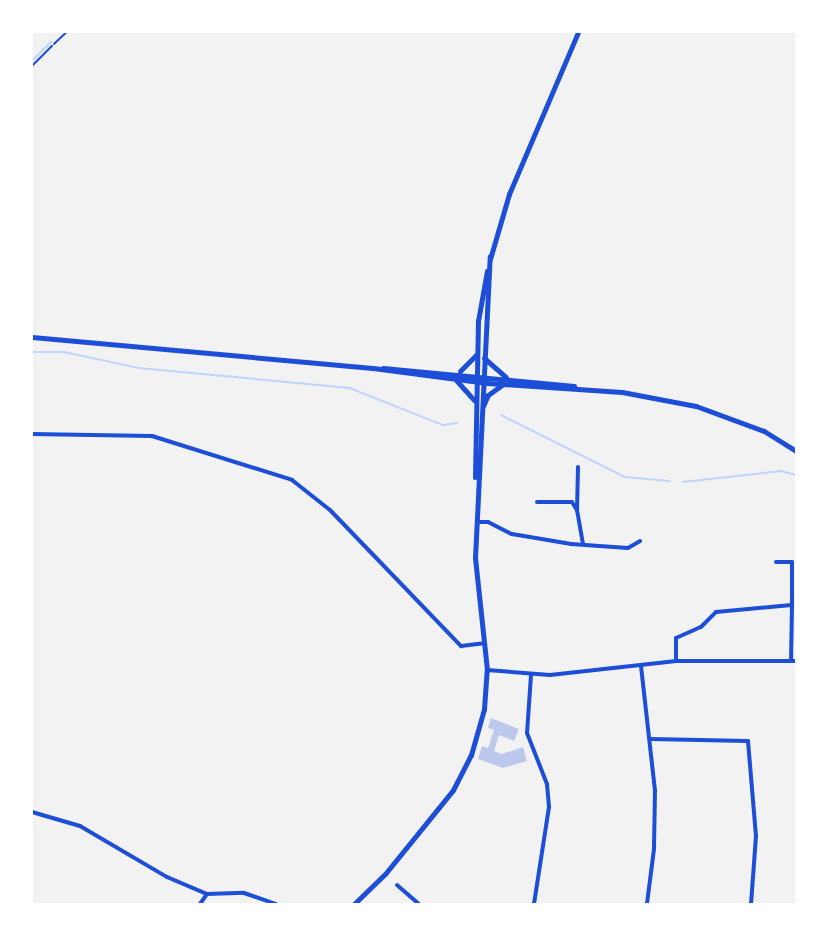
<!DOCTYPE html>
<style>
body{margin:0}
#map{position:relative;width:828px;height:936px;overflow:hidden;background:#f2f2f2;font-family:Barlow,sans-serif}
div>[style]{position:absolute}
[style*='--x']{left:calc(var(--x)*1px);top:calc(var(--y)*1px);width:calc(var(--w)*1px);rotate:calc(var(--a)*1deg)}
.stream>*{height:1.5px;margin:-0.75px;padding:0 0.75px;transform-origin:0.75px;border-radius:0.75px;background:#bfd3fe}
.building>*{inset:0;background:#bdc9ec}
.path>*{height:1.5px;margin:-0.75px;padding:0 0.75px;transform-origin:0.75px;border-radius:0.75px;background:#1d4ed8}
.service>*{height:1.5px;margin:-0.75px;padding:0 0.75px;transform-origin:0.75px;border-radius:0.75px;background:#1d4ed8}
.minor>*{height:4px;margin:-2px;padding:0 2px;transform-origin:2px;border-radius:2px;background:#1d4ed8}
.secondary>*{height:5px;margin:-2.5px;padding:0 2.5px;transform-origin:2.5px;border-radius:2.5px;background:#1d4ed8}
span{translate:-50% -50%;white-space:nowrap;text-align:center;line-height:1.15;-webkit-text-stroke:4.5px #fff;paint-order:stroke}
.frame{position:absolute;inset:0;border:33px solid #fff;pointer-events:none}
</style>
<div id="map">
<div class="stream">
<div style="--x:32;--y:61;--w:27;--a:-45"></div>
<div style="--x:32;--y:352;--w:32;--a:0"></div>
<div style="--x:64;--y:352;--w:77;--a:12"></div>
<div style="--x:139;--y:368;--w:212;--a:5.4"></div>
<div style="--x:350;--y:388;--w:100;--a:21.7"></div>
<div style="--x:443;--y:425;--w:14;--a:-8"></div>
<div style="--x:501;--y:415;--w:139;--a:26.6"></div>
<div style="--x:625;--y:477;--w:45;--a:5.1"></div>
<div style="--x:683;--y:482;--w:99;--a:-6.4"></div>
<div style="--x:781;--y:471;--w:16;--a:15"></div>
</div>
<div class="building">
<div style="clip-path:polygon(491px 718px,519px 729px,514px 741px,499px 735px,494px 751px,502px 754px,523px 747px,527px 761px,503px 768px,478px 759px,482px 746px,488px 748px,494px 730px,488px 728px)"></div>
</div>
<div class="path">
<div style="--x:32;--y:66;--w:28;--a:-45"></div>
</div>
<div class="service">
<div style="--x:54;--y:44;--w:18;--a:-43"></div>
</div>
<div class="minor">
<div style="--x:32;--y:434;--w:120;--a:1"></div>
<div style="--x:152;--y:436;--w:147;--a:17.4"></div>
<div style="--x:292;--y:480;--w:48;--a:38.3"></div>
<div style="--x:330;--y:510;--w:189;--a:46.1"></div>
<div style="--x:461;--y:646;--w:23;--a:-7"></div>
<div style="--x:578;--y:467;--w:43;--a:91.3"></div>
<div style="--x:577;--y:510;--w:34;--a:80"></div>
<div style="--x:537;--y:502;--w:35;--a:0"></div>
<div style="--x:572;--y:502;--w:9;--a:58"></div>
<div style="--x:477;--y:522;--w:11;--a:0"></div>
<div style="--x:488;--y:522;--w:27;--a:27"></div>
<div style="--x:512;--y:534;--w:60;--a:9.6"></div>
<div style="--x:571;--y:544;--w:57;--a:4"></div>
<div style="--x:628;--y:548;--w:14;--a:-30"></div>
<div style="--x:776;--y:562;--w:16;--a:0"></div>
<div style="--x:792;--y:562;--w:43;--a:90"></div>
<div style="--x:676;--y:661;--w:23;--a:-90"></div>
<div style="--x:676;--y:638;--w:27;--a:-24"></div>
<div style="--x:701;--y:627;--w:21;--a:-45"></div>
<div style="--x:716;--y:612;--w:76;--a:-5.3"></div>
<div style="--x:792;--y:605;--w:55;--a:91"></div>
<div style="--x:641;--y:666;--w:125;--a:83.6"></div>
<div style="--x:655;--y:790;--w:59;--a:91"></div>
<div style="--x:654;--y:849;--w:55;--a:97.3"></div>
<div style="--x:487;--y:670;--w:63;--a:4.5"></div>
<div style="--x:550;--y:675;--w:127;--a:-6.3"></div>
<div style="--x:676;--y:661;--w:120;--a:0"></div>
<div style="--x:531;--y:675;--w:58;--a:93.9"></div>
<div style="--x:527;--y:733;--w:55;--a:68.6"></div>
<div style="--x:547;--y:784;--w:23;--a:85"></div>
<div style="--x:549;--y:807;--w:98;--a:98.8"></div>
<div style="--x:650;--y:739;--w:98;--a:1.2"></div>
<div style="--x:748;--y:741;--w:95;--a:85.2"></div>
<div style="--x:756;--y:836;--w:68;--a:94.2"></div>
<div style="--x:32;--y:812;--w:50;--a:16.3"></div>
<div style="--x:80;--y:826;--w:101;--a:30.4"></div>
<div style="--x:167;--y:877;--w:43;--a:23"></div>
<div style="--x:207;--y:894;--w:37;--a:-2"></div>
<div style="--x:244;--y:893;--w:34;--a:19"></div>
<div style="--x:397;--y:885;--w:29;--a:41"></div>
<div style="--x:200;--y:904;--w:12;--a:-55"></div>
</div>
<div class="secondary">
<div style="--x:490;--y:259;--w:68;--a:-73.7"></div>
<div style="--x:509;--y:194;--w:176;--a:-66.9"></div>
<div style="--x:32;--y:337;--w:342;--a:5.2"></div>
<div style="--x:373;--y:368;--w:115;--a:7.5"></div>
<div style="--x:487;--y:383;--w:135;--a:3.8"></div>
<div style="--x:622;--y:392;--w:75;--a:10.7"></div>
<div style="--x:696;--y:406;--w:72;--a:20.2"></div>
<div style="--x:764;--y:431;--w:38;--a:32"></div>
<div style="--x:484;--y:358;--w:29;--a:41"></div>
<div style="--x:383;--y:368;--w:192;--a:5.4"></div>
<div style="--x:460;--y:371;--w:23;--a:-45"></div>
<div style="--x:456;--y:380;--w:27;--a:48"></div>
<div style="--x:483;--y:406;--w:12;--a:-66"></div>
<div style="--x:488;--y:395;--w:17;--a:-36"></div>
<div style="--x:475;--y:477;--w:156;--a:-88.9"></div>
<div style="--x:478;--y:321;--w:51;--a:-79.8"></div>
<div style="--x:354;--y:904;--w:43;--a:-44.1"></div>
<div style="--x:385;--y:874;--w:108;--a:-51"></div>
<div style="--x:453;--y:790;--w:39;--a:-63"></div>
<div style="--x:471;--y:755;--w:48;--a:-74.2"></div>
<div style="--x:484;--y:709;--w:39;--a:-86"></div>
<div style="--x:487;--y:670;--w:113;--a:-96.1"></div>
<div style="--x:475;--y:558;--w:302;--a:-87.2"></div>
</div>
<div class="frame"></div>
</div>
